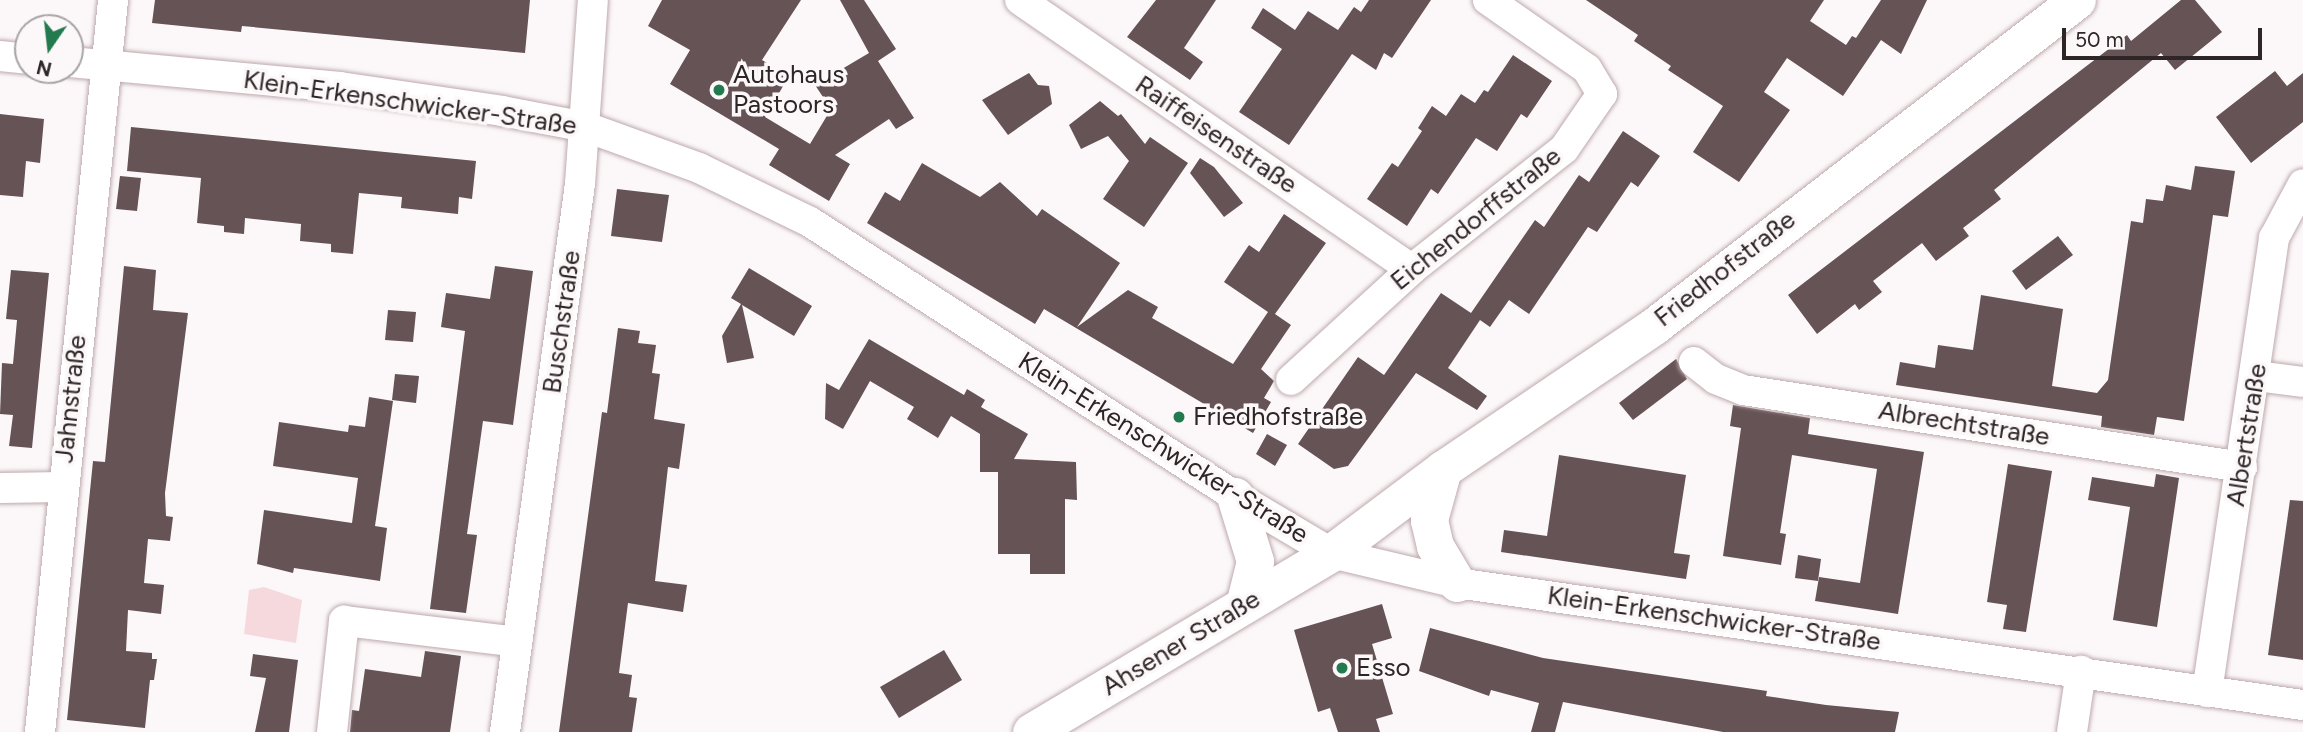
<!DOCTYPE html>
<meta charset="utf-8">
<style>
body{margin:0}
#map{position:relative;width:2303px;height:732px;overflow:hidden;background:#fcf8f9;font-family:Figtree,sans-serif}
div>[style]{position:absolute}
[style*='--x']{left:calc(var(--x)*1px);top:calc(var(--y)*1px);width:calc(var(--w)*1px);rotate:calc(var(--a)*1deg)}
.green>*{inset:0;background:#f6d9dd}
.building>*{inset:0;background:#655356}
.roads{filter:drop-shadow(0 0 2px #bea9ad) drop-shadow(0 0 2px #bea9ad)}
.minor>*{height:30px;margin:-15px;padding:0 15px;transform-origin:15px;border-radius:15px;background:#fff}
.major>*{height:37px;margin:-18.5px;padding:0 18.5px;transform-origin:18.5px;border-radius:18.5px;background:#fff}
.dots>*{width:19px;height:19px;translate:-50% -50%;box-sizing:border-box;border:4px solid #fcf8f9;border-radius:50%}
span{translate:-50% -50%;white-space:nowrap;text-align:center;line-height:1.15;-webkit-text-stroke:7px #fcf8f9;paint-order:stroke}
.poi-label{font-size:26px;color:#2d2526}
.left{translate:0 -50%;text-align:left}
.street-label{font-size:26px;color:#2d2526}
.north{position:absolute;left:14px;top:14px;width:70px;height:70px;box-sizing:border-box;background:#fcf8f9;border:2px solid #a9a4a5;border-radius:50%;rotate:194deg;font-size:19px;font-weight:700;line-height:28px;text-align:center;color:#2d2526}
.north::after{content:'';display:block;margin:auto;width:24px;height:32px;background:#227a4e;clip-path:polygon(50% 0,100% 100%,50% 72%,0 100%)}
.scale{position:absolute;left:2062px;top:28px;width:200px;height:32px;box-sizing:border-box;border:4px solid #2d2526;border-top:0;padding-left:9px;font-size:21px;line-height:24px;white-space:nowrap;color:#2d2526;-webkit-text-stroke:5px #fcf8f9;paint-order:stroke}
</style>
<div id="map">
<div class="green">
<div style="clip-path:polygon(264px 587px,302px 600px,296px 643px,244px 634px,249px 590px)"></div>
</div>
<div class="building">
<div style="clip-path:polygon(155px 0,530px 0,525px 53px,242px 26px,241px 32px,152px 23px)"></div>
<div style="clip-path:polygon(662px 0,801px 0,762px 60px,789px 76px,765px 117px,810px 144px,831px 109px,815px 85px,869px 53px,840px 0,864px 0,896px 49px,878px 61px,914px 118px,896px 129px,889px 119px,835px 155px,850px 164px,829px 201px,769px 165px,779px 149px,670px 84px,690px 50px,648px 26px)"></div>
<div style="clip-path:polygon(1156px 0,1216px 0,1184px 48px,1203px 62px,1190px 80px,1127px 37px)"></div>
<div style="clip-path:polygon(1369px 0,1431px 0,1392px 58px,1384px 53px,1376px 70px,1352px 54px,1289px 145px,1239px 112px,1282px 49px,1251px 28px,1263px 8px,1295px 30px,1308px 11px,1338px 30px,1354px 7px,1361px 12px)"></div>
<div style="clip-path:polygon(1586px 0,1824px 0,1810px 21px,1846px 45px,1852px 36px,1856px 38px,1881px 0,1927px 0,1901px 54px,1881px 40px,1843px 96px,1787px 58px,1764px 92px,1790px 110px,1739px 182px,1693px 152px,1723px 106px,1668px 70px,1671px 66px,1634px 41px,1638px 35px)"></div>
<div style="clip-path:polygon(2181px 0,2195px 0,2222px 32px,2175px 70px,2161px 53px,1994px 190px,2001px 199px,1963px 228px,1969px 236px,1936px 261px,1922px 243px,1873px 281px,1882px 292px,1859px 310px,1855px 304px,1817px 334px,1788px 295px,2127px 35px,2131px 41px)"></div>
<div style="clip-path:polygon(1513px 55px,1552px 81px,1527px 118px,1521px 114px,1497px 151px,1476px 138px,1438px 194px,1431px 189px,1407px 226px,1367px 199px,1392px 163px,1398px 167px,1422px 131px,1418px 128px,1432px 106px,1446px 116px,1461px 94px,1475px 103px,1484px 90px,1488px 92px)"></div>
<div style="clip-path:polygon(2275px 71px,2287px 86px,2303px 73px,2303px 122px,2251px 163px,2216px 117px)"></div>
<div style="clip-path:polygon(1029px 73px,1038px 85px,1049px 86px,1052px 104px,1008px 135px,982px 100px)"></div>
<div style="clip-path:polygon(1100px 101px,1118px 116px,1121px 114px,1145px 144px,1150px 137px,1188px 163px,1144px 227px,1103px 199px,1129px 161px,1108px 136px,1081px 149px,1069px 125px)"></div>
<div style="clip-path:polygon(0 114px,44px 119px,40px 163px,26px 161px,23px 197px,0 195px)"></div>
<div style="clip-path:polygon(131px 127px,476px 161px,472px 199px,459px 197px,458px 214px,401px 208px,402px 197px,359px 193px,353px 254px,331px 252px,331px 244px,300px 241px,301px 224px,245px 218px,244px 234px,224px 232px,224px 226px,197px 223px,201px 178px,127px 171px)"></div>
<div style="clip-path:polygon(1623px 131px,1660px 156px,1638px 187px,1631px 182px,1597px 232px,1588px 227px,1529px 314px,1509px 300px,1490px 327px,1480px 320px,1448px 368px,1487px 396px,1477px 410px,1416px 373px,1348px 466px,1334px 469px,1298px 444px,1358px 357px,1384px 375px,1441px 293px,1471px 313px,1535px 220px,1544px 227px,1579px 175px,1589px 182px)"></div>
<div style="clip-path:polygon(1200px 158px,1214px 167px,1243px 203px,1224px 217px,1190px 173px)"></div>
<div style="clip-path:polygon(922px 163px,980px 197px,1000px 182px,1037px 216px,1042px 209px,1120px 263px,1077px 327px,1128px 290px,1158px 307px,1152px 318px,1233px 364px,1268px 312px,1224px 282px,1249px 245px,1259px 252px,1284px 214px,1326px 243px,1275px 314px,1291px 325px,1261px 369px,1274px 381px,1264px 398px,1271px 402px,1253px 433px,1044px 309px,1035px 324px,867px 223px,885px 192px,900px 201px)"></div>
<div style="clip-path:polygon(2195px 166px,2235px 171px,2228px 217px,2213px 215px,2184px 421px,2157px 417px,2154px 435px,2101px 427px,2102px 416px,1896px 385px,1900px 362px,1935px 368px,1938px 345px,1973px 350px,1981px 295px,2063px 309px,2052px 386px,2097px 393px,2108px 380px,2131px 221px,2143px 223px,2146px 199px,2163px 201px,2166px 185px,2191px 190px)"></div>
<div style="clip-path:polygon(120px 176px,141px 178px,137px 211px,116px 209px)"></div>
<div style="clip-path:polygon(617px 189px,669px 195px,662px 242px,611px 236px)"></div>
<div style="clip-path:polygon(2058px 236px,2073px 255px,2026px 290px,2012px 271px)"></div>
<div style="clip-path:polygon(124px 266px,156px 270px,153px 310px,188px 313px,165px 493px,166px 516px,173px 517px,170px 541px,148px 539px,144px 583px,164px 585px,161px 614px,128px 610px,126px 651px,152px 653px,152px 659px,157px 659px,154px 680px,150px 680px,145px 728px,67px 720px,93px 461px,105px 462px)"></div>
<div style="clip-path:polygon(495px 266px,533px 271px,513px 425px,483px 421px,467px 534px,477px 535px,466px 613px,430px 609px,465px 331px,441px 327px,446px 293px,490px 299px)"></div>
<div style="clip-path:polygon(749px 268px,812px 306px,794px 336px,742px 305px,754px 358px,727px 363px,722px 336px,741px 304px,731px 298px)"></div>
<div style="clip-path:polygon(11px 270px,49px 273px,32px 448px,9px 446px,13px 415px,0 414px,2px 363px,13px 364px,17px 320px,6px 319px)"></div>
<div style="clip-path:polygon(388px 310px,416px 312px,413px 342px,385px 340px)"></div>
<div style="clip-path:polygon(618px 328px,640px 331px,638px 343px,656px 345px,652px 373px,660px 374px,654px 419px,685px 424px,679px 469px,668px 467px,655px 581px,687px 585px,683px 612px,628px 603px,619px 673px,632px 675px,629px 697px,637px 698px,632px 732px,559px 732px,602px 412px,607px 413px)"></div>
<div style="clip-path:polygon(869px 339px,964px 395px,967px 389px,985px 400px,981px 407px,1028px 434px,1014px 459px,1076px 462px,1077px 500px,1065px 499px,1065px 574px,1030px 574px,1030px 554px,998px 554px,998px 472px,980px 472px,980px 434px,951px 416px,938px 438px,907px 419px,914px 407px,870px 381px,843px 429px,825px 419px,826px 383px,839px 390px)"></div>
<div style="clip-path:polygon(1676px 359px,1687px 379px,1633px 420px,1619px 403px)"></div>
<div style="clip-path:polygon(395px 374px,419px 376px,416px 403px,392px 400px)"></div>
<div style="clip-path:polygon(369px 397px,393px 401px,375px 526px,387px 528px,380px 581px,294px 568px,293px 573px,257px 564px,264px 510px,352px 523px,358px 478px,273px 466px,279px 422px,348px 432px,349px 425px,365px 427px)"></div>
<div style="clip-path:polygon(1733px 405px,1810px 418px,1808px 434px,1924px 452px,1898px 614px,1815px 601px,1819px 577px,1860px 583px,1877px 469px,1792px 455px,1780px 533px,1786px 534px,1781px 565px,1723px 556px,1741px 428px,1730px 426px)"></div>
<div style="clip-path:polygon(1267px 434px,1287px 445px,1275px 466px,1256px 454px)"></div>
<div style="clip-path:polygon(1559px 455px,1686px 475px,1674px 553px,1690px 555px,1686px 579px,1501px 552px,1504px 530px,1547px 536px)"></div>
<div style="clip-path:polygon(2008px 464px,2052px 471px,2026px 632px,2003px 629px,2007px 605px,1987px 602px)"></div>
<div style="clip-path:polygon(2156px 474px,2179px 478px,2157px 627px,2113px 620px,2130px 507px,2088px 500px,2092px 477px,2154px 487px)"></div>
<div style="clip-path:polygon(2290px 500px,2303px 501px,2303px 660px,2268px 655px)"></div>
<div style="clip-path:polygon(1798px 555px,1821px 559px,1818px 581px,1795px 578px)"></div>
<div style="clip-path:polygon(1382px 604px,1392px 638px,1372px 644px,1393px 714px,1376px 719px,1380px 732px,1338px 732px,1330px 708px,1318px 712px,1294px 630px)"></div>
<div style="clip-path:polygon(1430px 628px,1543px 658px,1767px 691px,1766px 696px,1826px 705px,1899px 712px,1895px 732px,1723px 732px,1563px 702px,1555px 732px,1531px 732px,1539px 703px,1491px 690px,1489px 696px,1419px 671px)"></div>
<div style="clip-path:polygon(944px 650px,962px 680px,899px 718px,880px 687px)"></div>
<div style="clip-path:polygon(425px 651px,461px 656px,450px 732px,350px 732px,352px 710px,359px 711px,365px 669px,421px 677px)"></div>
<div style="clip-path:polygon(253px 654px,298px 660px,289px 732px,255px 732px,266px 678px,250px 676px)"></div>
</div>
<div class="roads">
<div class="minor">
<div style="--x:1020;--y:0;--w:475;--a:34.5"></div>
<div style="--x:0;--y:56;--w:28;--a:6"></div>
<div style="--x:70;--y:62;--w:271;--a:5.3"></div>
<div style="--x:340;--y:87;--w:164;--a:8.4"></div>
<div style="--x:502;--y:111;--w:86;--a:10.8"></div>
<div style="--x:586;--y:127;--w:120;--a:19.9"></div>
<div style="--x:699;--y:168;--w:123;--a:25.9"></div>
<div style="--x:810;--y:222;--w:506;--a:32.81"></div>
<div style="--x:1235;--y:496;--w:112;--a:30.7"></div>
<div style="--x:1331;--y:553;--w:130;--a:13.4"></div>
<div style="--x:1457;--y:583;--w:855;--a:8.21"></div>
<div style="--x:1694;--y:362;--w:28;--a:38"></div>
<div style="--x:1716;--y:379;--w:29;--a:22"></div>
<div style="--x:1743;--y:390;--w:505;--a:8.77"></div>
<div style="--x:2257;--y:376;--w:46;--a:7.4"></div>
<div style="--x:1291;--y:380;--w:164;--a:-42.5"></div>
<div style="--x:1412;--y:269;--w:194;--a:-38.3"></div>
<div style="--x:1564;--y:149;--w:67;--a:-55.4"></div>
<div style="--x:1602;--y:94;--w:29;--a:-121"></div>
<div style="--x:1587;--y:69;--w:121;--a:-145.1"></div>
<div style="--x:0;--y:488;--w:62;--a:-0.9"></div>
<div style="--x:2207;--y:692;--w:459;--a:-81.6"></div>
<div style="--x:2274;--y:238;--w:61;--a:-61.8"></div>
<div style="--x:40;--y:732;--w:736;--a:-84.3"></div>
<div style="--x:332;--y:732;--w:112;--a:-83.8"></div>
<div style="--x:344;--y:621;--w:174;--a:6.9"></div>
<div style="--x:505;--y:732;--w:553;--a:-82.21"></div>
<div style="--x:580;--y:184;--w:184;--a:-86"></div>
<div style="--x:2072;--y:732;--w:62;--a:-81.6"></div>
</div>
<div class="major">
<div style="--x:1443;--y:469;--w:53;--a:105.4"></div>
<div style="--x:1429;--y:520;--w:27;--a:77"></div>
<div style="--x:1435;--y:546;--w:43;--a:59.3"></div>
<div style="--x:1235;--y:496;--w:68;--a:72.9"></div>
<div style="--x:1255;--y:561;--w:45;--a:104"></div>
<div style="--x:1031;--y:732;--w:349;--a:-30.8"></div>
<div style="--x:1331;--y:553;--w:140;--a:-36.9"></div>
<div style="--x:1443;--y:469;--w:255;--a:-34.1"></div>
<div style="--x:1654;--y:326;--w:534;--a:-37.62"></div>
</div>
</div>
<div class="dots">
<div style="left:719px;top:90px;background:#227a4e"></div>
<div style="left:1179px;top:417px;background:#227a4e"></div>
<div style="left:1342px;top:668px;background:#227a4e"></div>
</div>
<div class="poi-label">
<span class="left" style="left:733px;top:90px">Autohaus<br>Pastoors</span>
<span class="left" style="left:1193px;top:417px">Friedhofstraße</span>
<span class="left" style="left:1356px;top:668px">Esso</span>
</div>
<div class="street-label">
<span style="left:410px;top:103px;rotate:8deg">Klein-Erkenschwicker-Straße</span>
<span style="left:1216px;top:135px;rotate:34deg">Raiffeisenstraße</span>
<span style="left:1476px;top:219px;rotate:-39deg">Eichendorffstraße</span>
<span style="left:1725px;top:269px;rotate:-38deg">Friedhofstraße</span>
<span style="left:562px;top:322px;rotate:-82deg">Buschstraße</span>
<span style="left:71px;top:399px;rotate:-84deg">Jahnstraße</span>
<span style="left:1964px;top:424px;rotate:9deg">Albrechtstraße</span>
<span style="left:2247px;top:435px;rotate:-81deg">Albertstraße</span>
<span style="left:1163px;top:448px;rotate:32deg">Klein-Erkenschwicker-Straße</span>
<span style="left:1714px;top:619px;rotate:8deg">Klein-Erkenschwicker-Straße</span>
<span style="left:1181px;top:643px;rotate:-31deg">Ahsener Straße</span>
</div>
<div class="north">N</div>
<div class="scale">50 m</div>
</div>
